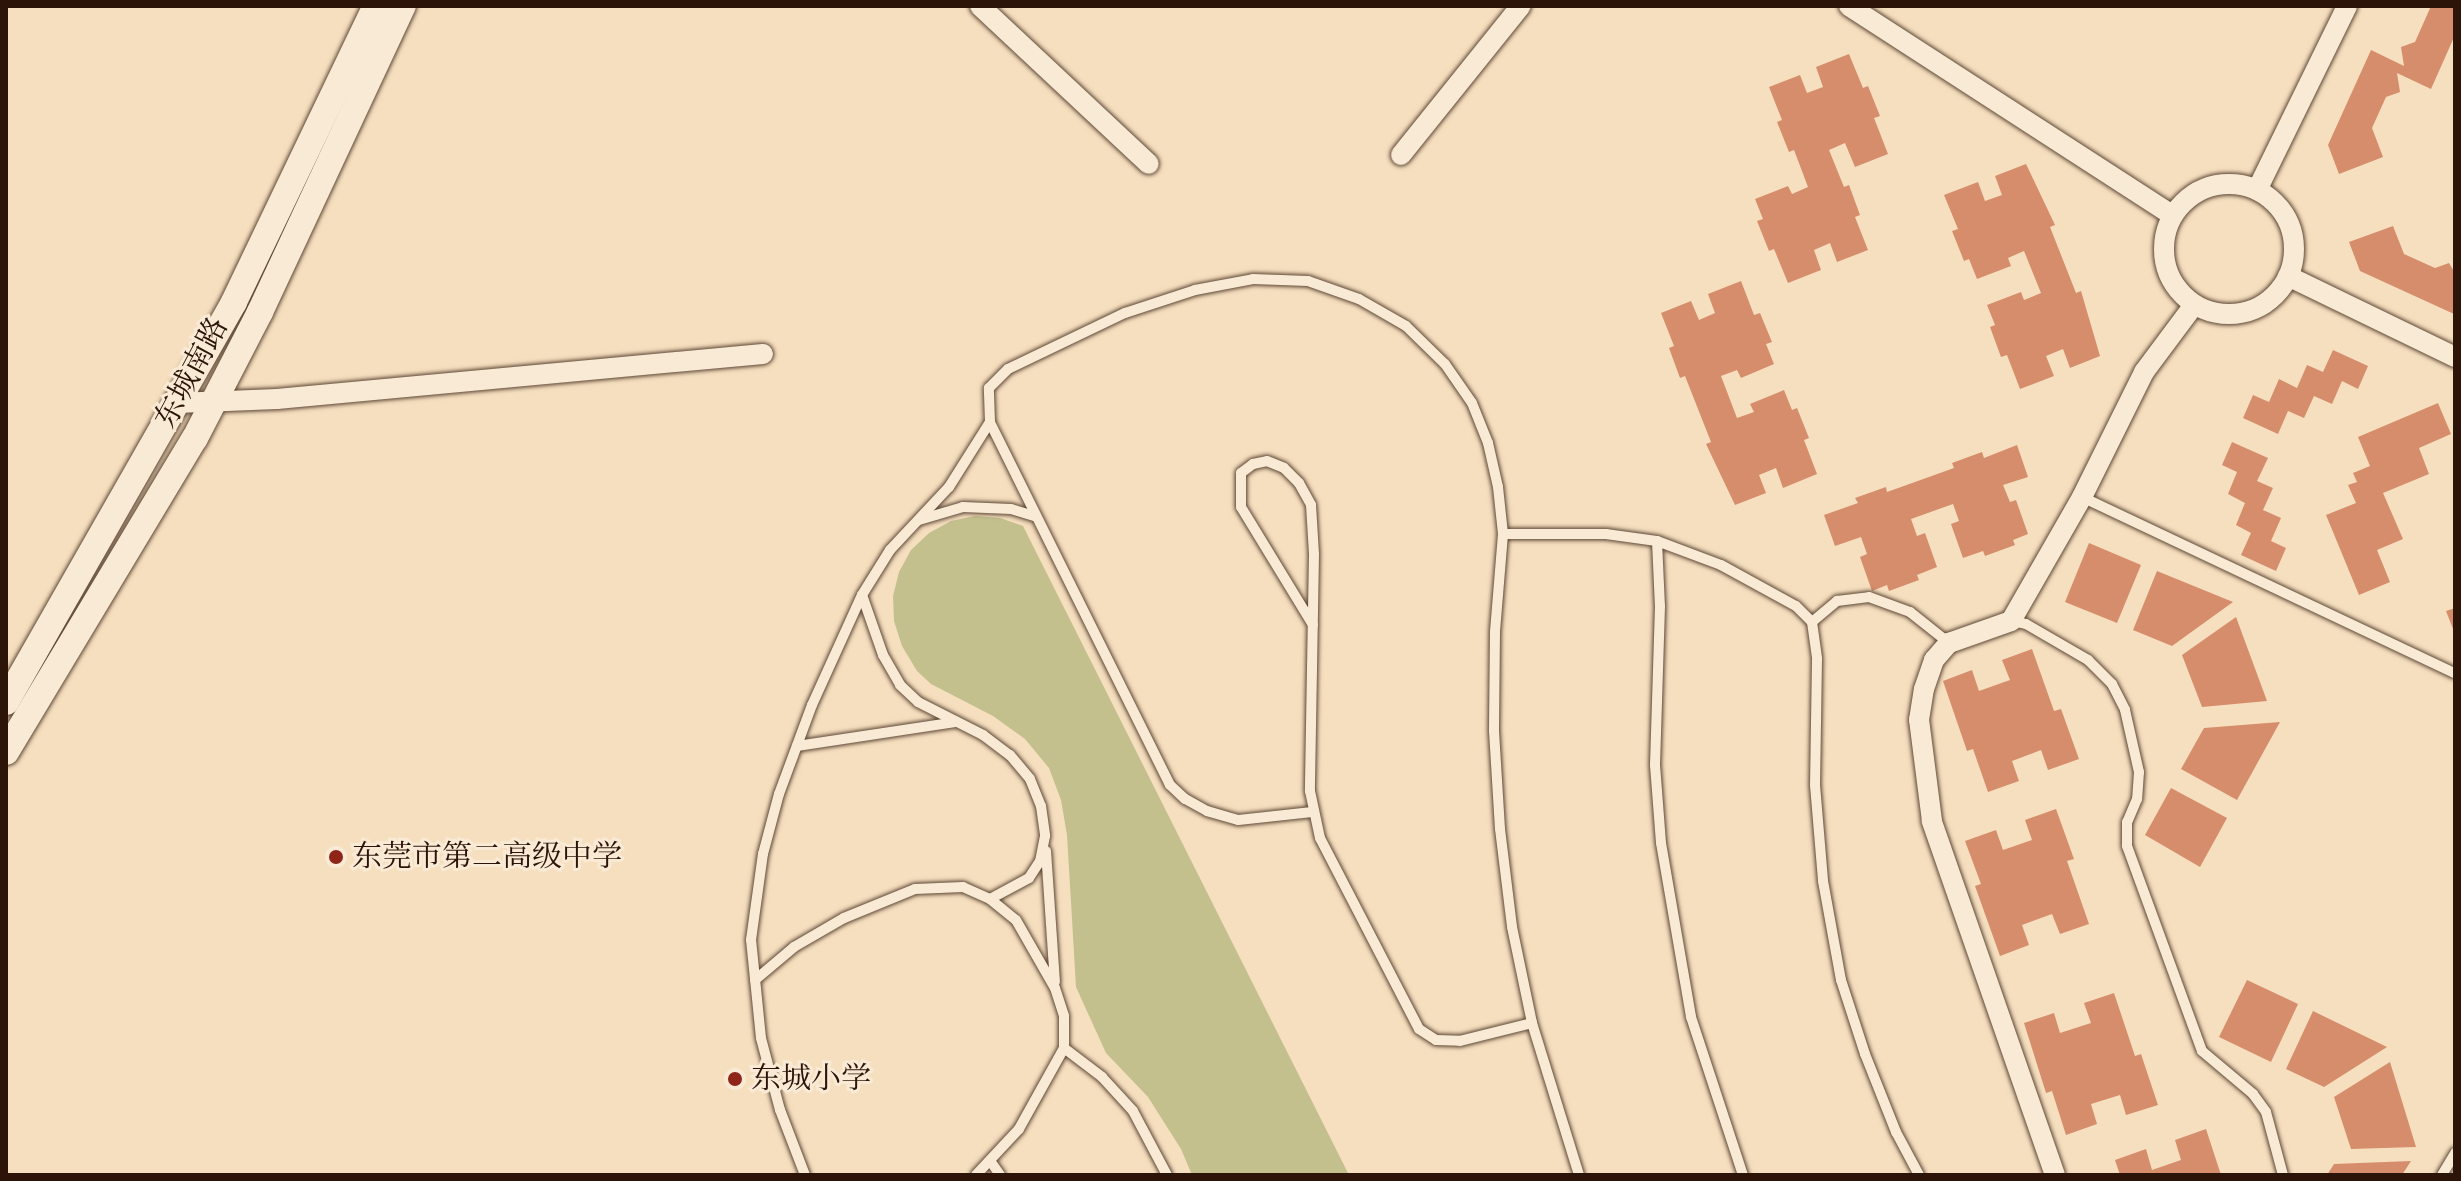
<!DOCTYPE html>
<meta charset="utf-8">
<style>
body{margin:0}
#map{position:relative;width:2461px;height:1181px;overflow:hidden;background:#f6dfbf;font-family:"IM FELL French Canon","Noto Serif SC",serif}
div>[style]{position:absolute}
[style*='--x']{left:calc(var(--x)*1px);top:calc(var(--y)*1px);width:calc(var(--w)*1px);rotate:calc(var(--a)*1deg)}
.green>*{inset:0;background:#c3c08d}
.building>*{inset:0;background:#d68d6b}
.roads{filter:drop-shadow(0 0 2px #5e4836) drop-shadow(0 0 2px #5e4836)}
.service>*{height:10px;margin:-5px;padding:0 5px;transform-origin:5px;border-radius:5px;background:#f9ead5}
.minor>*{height:20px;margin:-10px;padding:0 10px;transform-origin:10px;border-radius:10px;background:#f9ead5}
.minor>.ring{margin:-10px;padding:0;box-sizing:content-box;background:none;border:20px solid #f9ead5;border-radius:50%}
.tertiary>*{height:26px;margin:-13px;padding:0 13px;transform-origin:13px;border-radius:13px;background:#f9ead5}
.dots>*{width:22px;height:22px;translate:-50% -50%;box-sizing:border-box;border:4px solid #f9ead5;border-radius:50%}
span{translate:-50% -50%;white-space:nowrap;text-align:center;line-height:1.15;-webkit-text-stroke:6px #f9ead5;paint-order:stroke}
.street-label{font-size:30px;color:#2c1508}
.poi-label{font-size:30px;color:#2c1508}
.left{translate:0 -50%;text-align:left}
.frame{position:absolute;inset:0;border:8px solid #2c1508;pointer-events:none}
</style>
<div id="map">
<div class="green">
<div style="clip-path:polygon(975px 516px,1000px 518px,1023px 526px,1349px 1175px,1192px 1175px,1181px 1149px,1148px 1097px,1106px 1053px,1076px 987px,1067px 835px,1061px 800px,1049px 768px,1025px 739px,993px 716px,931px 684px,917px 671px,902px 646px,894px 621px,893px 596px,899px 572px,911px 550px,929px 533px,951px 521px)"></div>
</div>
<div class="building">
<div style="clip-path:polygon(2431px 6px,2455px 6px,2455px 35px,2431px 89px,2397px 73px,2400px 92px,2386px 97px,2372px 128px,2383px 157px,2339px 174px,2328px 145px,2371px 50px,2404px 66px,2401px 47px,2415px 42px)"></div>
<div style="clip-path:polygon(1849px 54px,1863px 88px,1868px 86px,1880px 116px,1874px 118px,1888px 154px,1855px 167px,1845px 143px,1829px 150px,1844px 187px,1849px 185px,1860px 215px,1855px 217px,1868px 250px,1837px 262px,1830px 243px,1814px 250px,1821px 270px,1788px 283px,1774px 249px,1769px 251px,1757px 221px,1763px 219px,1755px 199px,1788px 186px,1792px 194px,1808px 187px,1794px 150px,1789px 152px,1777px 122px,1782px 120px,1769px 87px,1800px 75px,1807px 93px,1823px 87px,1816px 67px)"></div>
<div style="clip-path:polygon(2026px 164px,2055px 225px,2050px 227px,2076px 293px,2081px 291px,2100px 356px,2070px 368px,2063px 349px,2046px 356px,2054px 376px,2020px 389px,2007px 355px,2001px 357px,1990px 327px,1995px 325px,1987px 305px,2021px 292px,2024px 300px,2041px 293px,2024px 251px,2008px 258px,2011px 266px,1977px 279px,1969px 259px,1964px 261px,1952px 231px,1958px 229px,1944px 195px,1978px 182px,1985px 201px,2002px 195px,1995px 176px)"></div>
<div style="clip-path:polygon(2393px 226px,2404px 254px,2435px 268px,2449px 263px,2455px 273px,2454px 314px,2360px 271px,2349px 242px)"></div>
<div style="clip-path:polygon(1741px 281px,1754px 315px,1760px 313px,1772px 342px,1766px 344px,1774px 364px,1741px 378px,1737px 370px,1721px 376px,1737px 418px,1754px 412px,1750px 404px,1784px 390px,1792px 410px,1797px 408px,1809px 438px,1804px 440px,1817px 474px,1783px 488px,1776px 468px,1759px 475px,1766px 493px,1735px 505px,1706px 444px,1711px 442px,1685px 376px,1680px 378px,1669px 348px,1674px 346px,1661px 313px,1691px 301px,1699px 320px,1715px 313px,1708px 294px)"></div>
<div style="clip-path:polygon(2333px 350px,2368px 366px,2358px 389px,2342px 381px,2332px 404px,2314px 396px,2304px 418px,2288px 411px,2278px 434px,2243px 418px,2253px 395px,2269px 402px,2279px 379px,2297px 388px,2307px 365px,2323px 372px)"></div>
<div style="clip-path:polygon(2438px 403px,2451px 434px,2419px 448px,2429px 474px,2383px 493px,2403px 539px,2377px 550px,2390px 582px,2359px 595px,2326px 515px,2356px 503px,2348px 485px,2357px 482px,2353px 473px,2370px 466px,2358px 437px)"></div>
<div style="clip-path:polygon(2232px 442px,2268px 458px,2257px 481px,2273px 488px,2263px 510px,2281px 518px,2271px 541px,2286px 548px,2276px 571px,2241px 555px,2251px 533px,2236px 525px,2245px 503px,2228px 494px,2237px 472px,2222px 465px)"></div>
<div style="clip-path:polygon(2017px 445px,2028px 477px,2003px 485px,2010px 502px,2016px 500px,2028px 534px,2013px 540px,2015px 545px,1985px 556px,1983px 551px,1963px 558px,1951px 524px,1959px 521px,1953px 504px,1911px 519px,1917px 536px,1925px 533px,1937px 567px,1917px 575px,1919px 580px,1889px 591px,1887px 585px,1872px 591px,1860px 557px,1867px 554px,1861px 537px,1835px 546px,1824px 515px,1858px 503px,1855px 498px,1886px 487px,1887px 492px,1954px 468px,1952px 463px,1982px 452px,1984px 458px)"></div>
<div style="clip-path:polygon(2089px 543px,2141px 565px,2117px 623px,2065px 602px)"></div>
<div style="clip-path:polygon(2157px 571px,2233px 602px,2172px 646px,2133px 630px)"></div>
<div style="clip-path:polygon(2455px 608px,2455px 634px,2446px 611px)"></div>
<div style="clip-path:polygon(2236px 617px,2267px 701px,2202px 707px,2182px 655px)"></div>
<div style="clip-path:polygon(2032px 649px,2054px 711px,2061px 709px,2079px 759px,2048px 770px,2041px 750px,2012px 761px,2019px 781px,1988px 792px,1973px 749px,1967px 751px,1943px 681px,1972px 670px,1979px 691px,2010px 680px,2002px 660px)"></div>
<div style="clip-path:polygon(2280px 722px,2237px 800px,2181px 769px,2204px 728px)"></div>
<div style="clip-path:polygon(2171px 788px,2227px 818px,2200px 867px,2145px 835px)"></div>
<div style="clip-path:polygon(2056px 809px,2074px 859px,2067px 861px,2089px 924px,2060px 934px,2052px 914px,2022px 925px,2029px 945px,2000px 956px,1975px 886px,1981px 884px,1965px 841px,1996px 830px,2003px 850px,2032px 840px,2025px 820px)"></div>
<div style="clip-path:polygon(2247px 980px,2298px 1004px,2271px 1062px,2219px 1037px)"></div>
<div style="clip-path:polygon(2114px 993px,2135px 1056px,2141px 1054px,2158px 1105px,2126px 1115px,2120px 1095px,2091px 1104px,2097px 1124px,2066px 1135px,2052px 1091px,2046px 1093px,2024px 1023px,2054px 1013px,2060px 1033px,2091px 1023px,2084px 1003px)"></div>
<div style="clip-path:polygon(2313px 1011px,2387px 1047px,2324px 1087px,2286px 1069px)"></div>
<div style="clip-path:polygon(2390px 1062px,2416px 1147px,2351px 1149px,2334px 1097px)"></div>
<div style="clip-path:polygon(2206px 1129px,2221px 1175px,2120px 1175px,2115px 1160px,2146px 1149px,2152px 1170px,2181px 1160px,2175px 1140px)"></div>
<div style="clip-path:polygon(2411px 1161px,2402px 1175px,2327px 1175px,2334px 1164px)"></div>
</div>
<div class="roads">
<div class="service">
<div style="--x:2082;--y:497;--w:412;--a:25.3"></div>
<div style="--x:919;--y:520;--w:46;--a:-16.5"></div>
<div style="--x:963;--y:507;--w:48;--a:2.4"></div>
<div style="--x:1011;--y:509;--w:24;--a:17"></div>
<div style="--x:1503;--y:534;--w:103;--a:0"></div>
<div style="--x:1606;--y:534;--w:51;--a:7.8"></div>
<div style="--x:1657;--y:541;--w:68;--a:20.6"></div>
<div style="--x:1721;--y:565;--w:85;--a:28.7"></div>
<div style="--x:1796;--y:606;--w:23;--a:45"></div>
<div style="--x:1812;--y:622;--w:37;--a:82"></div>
<div style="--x:1817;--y:659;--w:126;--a:90.9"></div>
<div style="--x:1815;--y:785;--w:96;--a:85.2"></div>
<div style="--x:1823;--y:881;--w:101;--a:79.7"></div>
<div style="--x:1841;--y:980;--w:78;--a:72"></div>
<div style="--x:1865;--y:1054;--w:84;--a:68.3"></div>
<div style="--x:1896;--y:1132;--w:49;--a:61.9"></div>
<div style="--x:1657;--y:541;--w:65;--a:87.4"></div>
<div style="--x:1660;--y:606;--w:159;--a:91.8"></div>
<div style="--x:1655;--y:765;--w:78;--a:85.6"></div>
<div style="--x:1661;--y:843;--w:177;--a:80.2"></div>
<div style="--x:1691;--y:1017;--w:166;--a:71.8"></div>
<div style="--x:862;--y:595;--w:64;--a:70.7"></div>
<div style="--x:883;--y:655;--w:34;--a:60"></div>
<div style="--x:900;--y:685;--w:25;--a:43"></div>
<div style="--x:918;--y:702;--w:73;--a:26.9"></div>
<div style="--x:983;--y:735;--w:34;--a:37"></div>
<div style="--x:1010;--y:755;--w:31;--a:50"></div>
<div style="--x:1030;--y:779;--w:29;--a:68"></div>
<div style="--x:1041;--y:806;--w:30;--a:82"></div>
<div style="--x:1045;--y:836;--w:25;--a:101"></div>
<div style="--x:1040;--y:861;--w:20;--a:123"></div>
<div style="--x:1029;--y:878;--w:44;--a:151.7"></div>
<div style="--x:2011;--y:621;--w:15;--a:11"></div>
<div style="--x:2026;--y:624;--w:72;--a:30.1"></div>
<div style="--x:2088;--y:660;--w:34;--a:45"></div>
<div style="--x:2112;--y:684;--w:29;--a:63"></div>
<div style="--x:2125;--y:710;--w:64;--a:77.3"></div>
<div style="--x:2139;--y:772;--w:27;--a:94"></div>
<div style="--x:2137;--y:799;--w:25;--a:113"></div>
<div style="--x:2127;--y:822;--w:24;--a:90"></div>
<div style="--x:2127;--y:846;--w:218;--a:69.9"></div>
<div style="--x:2202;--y:1051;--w:67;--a:40.1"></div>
<div style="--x:2253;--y:1094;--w:22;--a:54"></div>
<div style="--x:2266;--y:1112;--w:65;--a:74.9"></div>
<div style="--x:1812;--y:622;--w:33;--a:-40"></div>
<div style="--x:1837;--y:601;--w:32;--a:-7"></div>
<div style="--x:1869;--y:597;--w:44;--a:20.1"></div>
<div style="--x:1910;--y:612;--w:50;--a:38.5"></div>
<div style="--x:1313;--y:625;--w:138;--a:-121.4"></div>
<div style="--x:1241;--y:507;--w:34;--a:-90"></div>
<div style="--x:1241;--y:473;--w:15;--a:-37"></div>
<div style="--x:1253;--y:464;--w:14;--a:-12"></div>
<div style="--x:1267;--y:461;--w:18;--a:22"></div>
<div style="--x:1284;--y:468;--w:21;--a:45"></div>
<div style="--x:1299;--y:483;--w:25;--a:61"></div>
<div style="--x:1311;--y:505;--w:49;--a:86.5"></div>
<div style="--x:1314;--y:554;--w:237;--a:91"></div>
<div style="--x:1310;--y:791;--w:48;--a:78"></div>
<div style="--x:1320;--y:838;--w:215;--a:62.6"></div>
<div style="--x:1419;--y:1029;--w:20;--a:33"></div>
<div style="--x:1436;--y:1040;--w:24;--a:2"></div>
<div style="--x:1460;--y:1041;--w:74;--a:-14"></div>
<div style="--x:797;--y:746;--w:160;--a:-8.6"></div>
<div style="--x:1312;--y:812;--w:74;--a:173.8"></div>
<div style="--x:1238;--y:820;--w:32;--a:-164"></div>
<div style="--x:1207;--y:811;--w:25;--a:-151"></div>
<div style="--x:1185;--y:799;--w:21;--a:-137"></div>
<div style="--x:1170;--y:785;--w:405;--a:-116.4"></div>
<div style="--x:990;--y:422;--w:34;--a:-92"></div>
<div style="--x:989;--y:388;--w:27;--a:-45"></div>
<div style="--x:1008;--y:369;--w:130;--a:-25.6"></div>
<div style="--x:1125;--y:313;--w:74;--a:-18.2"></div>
<div style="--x:1195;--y:290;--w:59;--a:-10.7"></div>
<div style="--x:1253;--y:279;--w:55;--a:2.1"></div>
<div style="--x:1308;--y:281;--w:54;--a:19.4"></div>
<div style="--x:1359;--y:299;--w:54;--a:29.9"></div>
<div style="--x:1406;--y:326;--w:54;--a:44.3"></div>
<div style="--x:1445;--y:364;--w:47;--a:55.3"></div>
<div style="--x:1472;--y:403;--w:43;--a:68.2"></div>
<div style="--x:1488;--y:443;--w:45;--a:77.2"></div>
<div style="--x:1498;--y:487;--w:47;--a:83.9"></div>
<div style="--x:1503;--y:534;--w:98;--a:94.7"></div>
<div style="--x:1495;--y:632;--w:99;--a:90.6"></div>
<div style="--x:1494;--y:731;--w:98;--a:86.5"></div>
<div style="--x:1500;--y:829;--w:99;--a:83"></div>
<div style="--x:1512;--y:927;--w:98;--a:78.2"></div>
<div style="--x:1532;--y:1023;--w:159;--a:72.8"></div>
<div style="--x:1046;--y:851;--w:131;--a:86.1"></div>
<div style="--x:755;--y:980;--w:51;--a:-40.2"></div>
<div style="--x:794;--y:947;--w:58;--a:-30.1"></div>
<div style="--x:844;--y:918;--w:77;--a:-22.2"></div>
<div style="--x:915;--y:889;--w:48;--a:-2.4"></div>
<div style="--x:963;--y:887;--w:30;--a:24"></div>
<div style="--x:990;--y:899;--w:33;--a:39"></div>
<div style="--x:1016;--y:920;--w:78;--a:60.2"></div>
<div style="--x:1055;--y:988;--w:29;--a:72"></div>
<div style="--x:1064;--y:1016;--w:32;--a:90"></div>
<div style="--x:1064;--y:1048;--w:93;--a:119.1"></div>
<div style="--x:1019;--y:1129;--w:63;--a:133.1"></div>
<div style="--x:1064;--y:1048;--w:48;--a:37.3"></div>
<div style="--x:1102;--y:1077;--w:46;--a:47.6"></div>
<div style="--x:1133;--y:1111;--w:72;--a:62"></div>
<div style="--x:991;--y:1162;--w:16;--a:55"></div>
<div style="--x:805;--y:1175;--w:70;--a:-111"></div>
<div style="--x:780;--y:1110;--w:74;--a:-104.8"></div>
<div style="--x:761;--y:1038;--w:99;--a:-95.8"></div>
<div style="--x:751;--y:940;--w:87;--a:-82.1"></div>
<div style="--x:763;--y:854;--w:62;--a:-75.1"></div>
<div style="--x:779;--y:794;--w:95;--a:-69.7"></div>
<div style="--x:812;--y:705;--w:121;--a:-65.6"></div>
<div style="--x:862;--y:595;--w:53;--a:-58.1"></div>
<div style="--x:890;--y:550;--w:86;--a:-46.9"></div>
<div style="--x:949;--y:487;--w:77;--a:-57.8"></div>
<div style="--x:2442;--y:1175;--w:26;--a:-59"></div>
</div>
<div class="minor">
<div style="--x:980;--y:6;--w:231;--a:43.1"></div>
<div style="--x:1849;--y:6;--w:385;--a:32.9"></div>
<div style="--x:1401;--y:155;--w:191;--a:-51.2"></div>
<div class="ring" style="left:2164px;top:184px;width:110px;height:110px"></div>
<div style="--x:2257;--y:190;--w:205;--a:-63.9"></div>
<div style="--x:2288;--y:276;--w:186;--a:25.9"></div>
<div style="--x:177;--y:403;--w:100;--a:-2.3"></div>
<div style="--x:277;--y:399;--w:488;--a:-5.3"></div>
<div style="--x:2055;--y:1175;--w:375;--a:-109.2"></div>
<div style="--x:1932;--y:821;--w:102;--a:-97.3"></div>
<div style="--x:1919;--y:720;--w:31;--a:-81"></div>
<div style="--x:1924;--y:689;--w:31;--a:-71"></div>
<div style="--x:1934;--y:660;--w:23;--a:-49"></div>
<div style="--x:1949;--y:643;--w:66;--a:-19.5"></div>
<div style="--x:2011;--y:621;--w:143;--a:-60.2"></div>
<div style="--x:2082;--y:497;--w:140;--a:-63.6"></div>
<div style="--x:2144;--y:372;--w:84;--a:-53.3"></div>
</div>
<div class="tertiary">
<div style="--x:6;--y:702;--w:460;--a:-60.3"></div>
<div style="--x:234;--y:302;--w:328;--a:-64.4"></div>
<div style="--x:6;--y:752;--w:366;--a:-59"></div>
<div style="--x:195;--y:438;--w:142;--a:-62.7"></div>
<div style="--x:260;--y:312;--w:338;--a:-65"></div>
</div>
</div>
<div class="dots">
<div style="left:336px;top:857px;background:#8f2418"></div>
<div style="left:735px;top:1079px;background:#8f2418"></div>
</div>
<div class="street-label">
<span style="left:192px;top:373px;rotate:-62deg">东城南路</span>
</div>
<div class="poi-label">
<span class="left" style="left:352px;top:857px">东莞市第二高级中学</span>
<span class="left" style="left:751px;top:1079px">东城小学</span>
</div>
<div class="frame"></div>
</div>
